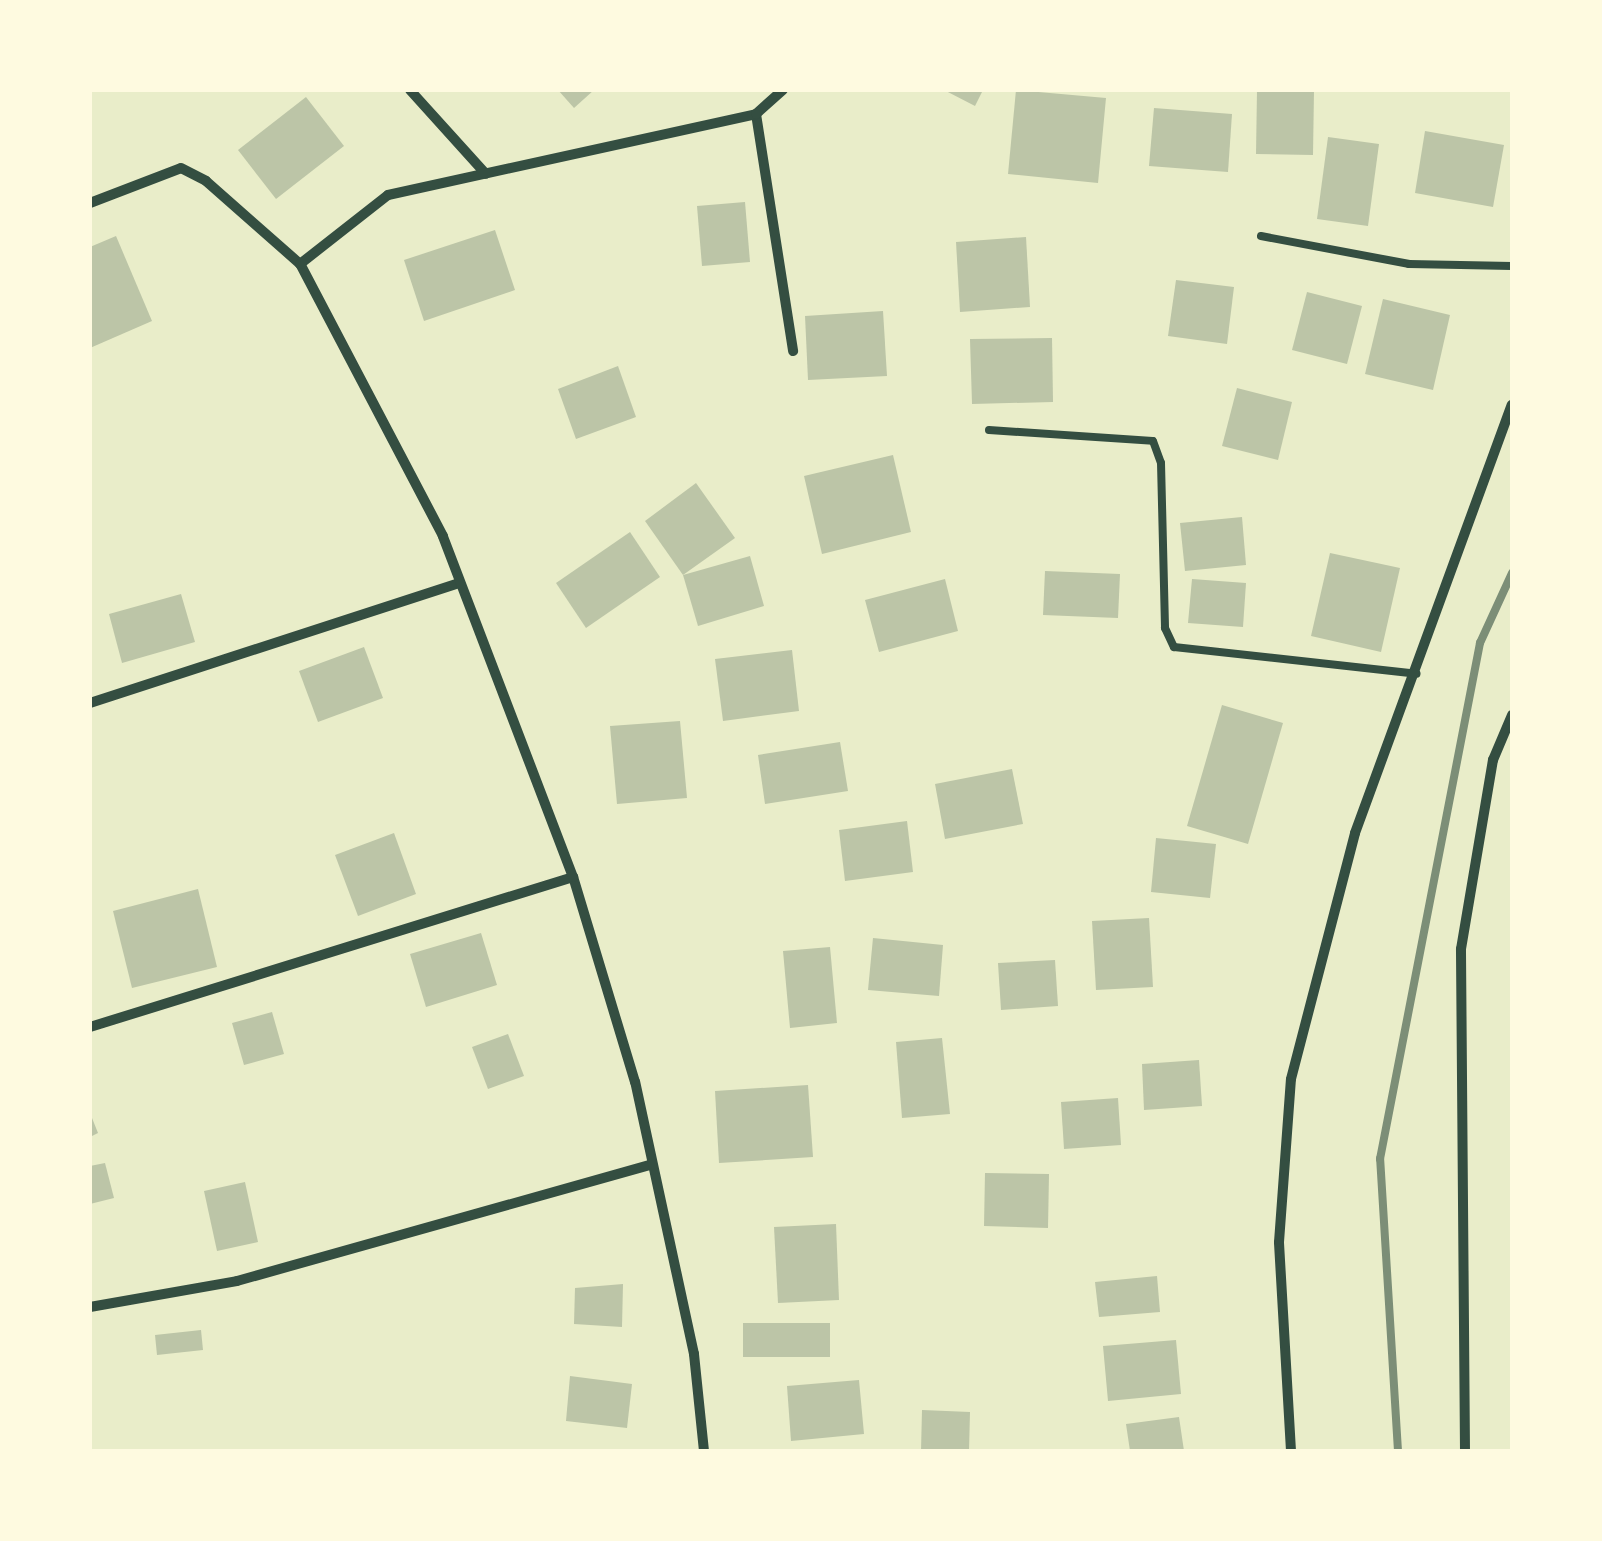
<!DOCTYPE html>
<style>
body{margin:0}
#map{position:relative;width:1602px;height:1541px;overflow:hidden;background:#e9edc9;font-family:"Roboto Condensed",sans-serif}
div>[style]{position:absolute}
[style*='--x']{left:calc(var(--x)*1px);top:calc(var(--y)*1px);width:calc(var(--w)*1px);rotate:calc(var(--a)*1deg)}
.building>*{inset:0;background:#bcc5a7}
.service>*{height:8px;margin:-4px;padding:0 4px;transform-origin:4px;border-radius:4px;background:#344e41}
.minor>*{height:10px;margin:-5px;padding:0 5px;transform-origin:5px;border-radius:5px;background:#344e41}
.rail>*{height:8px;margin:-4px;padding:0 4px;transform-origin:4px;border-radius:4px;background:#7c8e77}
span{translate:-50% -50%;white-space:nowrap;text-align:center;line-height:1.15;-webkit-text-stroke:9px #fefae0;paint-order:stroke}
.frame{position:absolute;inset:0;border:92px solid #fefae0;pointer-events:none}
</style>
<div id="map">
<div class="building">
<div style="clip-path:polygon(558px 90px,594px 90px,574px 108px)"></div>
<div style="clip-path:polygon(944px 90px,983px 90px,975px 106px)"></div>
<div style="clip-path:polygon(1016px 90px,1106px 98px,1098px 183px,1008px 174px)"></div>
<div style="clip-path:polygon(1257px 90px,1314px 90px,1313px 155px,1256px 154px)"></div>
<div style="clip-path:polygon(306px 97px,344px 146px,276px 199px,238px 150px)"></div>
<div style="clip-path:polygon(1154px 108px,1232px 114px,1228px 172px,1149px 166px)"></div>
<div style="clip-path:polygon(1425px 131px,1504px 145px,1493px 207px,1415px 193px)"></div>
<div style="clip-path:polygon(1328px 137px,1379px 144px,1368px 226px,1317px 219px)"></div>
<div style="clip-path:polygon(745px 202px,750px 262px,702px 266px,697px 206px)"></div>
<div style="clip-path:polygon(495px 230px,515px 290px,424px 321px,404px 260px)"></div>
<div style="clip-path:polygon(116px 236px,152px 321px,90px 348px,90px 247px)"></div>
<div style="clip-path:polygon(1026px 237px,1030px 307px,960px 312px,956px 242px)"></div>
<div style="clip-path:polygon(1176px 280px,1234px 287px,1227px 344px,1168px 336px)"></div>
<div style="clip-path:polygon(1307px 292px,1362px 306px,1347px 364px,1292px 350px)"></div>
<div style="clip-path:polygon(1383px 299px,1450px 315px,1433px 390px,1365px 374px)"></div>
<div style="clip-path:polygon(883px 311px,887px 376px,808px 380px,805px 316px)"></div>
<div style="clip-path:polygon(1052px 338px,1053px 402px,972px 404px,970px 339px)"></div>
<div style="clip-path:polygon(618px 366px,636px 417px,576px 439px,558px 389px)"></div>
<div style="clip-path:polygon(1237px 388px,1292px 402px,1278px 460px,1222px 446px)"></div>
<div style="clip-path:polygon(893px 455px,911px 532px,822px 554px,804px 476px)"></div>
<div style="clip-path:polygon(696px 483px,735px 538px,683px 575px,645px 521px)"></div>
<div style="clip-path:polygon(1242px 517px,1246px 565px,1185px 571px,1180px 523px)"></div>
<div style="clip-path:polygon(630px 532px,660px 577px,586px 628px,556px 583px)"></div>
<div style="clip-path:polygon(1330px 553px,1400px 568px,1381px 652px,1311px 636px)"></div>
<div style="clip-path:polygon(750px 556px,764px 606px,698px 626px,683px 575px)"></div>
<div style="clip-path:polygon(1045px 571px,1120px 574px,1118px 618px,1043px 615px)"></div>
<div style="clip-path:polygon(945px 579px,958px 631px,879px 652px,865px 600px)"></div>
<div style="clip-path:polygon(1192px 579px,1246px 583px,1243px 627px,1188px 623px)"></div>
<div style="clip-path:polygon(181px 594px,195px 642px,122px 663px,109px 614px)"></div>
<div style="clip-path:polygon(364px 647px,383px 698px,318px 722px,299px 671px)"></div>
<div style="clip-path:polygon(792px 650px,799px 711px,723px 721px,715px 659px)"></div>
<div style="clip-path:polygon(1222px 705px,1283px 723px,1248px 844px,1187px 826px)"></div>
<div style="clip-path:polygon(680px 721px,687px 798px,617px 804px,610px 726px)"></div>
<div style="clip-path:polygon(840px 742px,848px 791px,765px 804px,758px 755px)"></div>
<div style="clip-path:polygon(1012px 769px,1023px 824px,945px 839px,935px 784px)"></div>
<div style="clip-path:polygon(907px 821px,913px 872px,845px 881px,839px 830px)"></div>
<div style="clip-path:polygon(394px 833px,416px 894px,358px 916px,335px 855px)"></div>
<div style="clip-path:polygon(1156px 838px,1216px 844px,1210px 898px,1151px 892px)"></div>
<div style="clip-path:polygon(198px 889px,217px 967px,132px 988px,113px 911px)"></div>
<div style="clip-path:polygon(1149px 918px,1153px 987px,1096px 990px,1092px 921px)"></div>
<div style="clip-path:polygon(481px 933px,497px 985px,426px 1007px,410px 954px)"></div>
<div style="clip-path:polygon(873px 938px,943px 945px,939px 996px,868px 990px)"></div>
<div style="clip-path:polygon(830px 947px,837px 1023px,790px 1028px,783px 951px)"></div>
<div style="clip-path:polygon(1055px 960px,1058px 1006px,1001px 1010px,998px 963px)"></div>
<div style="clip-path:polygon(272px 1012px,284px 1054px,244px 1065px,232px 1023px)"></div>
<div style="clip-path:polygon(508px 1034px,524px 1076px,488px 1089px,472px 1047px)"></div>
<div style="clip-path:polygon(942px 1038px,950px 1114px,902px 1118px,896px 1042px)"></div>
<div style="clip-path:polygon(1199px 1060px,1202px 1106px,1144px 1110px,1142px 1064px)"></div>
<div style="clip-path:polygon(808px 1085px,813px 1157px,719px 1163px,715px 1091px)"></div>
<div style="clip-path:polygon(1118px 1098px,1121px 1145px,1064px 1149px,1061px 1102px)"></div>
<div style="clip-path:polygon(90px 1113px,98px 1133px,90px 1137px)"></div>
<div style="clip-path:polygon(105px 1163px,114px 1198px,90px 1204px,90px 1166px)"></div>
<div style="clip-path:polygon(985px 1173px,1049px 1174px,1048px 1228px,984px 1226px)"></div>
<div style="clip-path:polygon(245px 1182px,258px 1242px,217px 1251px,204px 1191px)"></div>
<div style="clip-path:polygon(836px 1224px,839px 1300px,778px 1303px,774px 1227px)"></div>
<div style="clip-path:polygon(1157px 1276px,1160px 1312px,1099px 1317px,1095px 1282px)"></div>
<div style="clip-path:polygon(623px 1284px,622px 1327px,574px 1324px,575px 1288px)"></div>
<div style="clip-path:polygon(743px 1323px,830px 1323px,830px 1357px,743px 1357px)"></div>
<div style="clip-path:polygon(201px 1330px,203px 1350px,157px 1355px,155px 1335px)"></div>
<div style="clip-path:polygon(1176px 1340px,1181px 1394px,1108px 1401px,1103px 1346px)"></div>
<div style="clip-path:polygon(570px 1376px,632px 1384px,627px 1428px,566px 1421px)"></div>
<div style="clip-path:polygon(859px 1380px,864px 1434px,791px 1441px,787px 1386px)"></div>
<div style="clip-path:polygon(922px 1410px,970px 1412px,969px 1451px,921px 1451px)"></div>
<div style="clip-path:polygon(1179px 1417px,1184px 1451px,1130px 1451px,1126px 1424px)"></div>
</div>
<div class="service">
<div style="--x:1261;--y:236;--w:151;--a:10.7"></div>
<div style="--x:1409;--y:264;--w:103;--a:1.1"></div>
<div style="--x:989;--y:430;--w:164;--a:3.8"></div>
<div style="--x:1153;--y:441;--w:23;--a:70"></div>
<div style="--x:1161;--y:463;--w:165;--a:88.6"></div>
<div style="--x:1165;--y:628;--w:21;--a:65"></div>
<div style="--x:1174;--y:647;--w:244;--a:6.3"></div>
</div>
<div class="minor">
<div style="--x:410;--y:90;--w:113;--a:47.9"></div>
<div style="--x:756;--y:114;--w:240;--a:81.1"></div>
<div style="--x:90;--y:203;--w:97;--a:-21"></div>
<div style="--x:181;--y:168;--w:28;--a:27"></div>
<div style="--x:206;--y:181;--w:125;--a:41.4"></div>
<div style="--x:90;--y:703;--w:389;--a:-18"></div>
<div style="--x:90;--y:1027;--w:506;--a:-17.25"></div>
<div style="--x:90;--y:1307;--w:149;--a:-10"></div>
<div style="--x:237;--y:1281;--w:430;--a:-15.7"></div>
<div style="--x:704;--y:1451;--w:98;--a:-95.9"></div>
<div style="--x:694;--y:1354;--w:278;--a:-102.2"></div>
<div style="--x:635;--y:1082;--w:214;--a:-106.8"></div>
<div style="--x:573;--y:877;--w:365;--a:-110.9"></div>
<div style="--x:443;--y:536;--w:307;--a:-117.7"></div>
<div style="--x:300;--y:264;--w:112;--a:-38.1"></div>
<div style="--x:388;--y:195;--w:377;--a:-12.4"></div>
<div style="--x:756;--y:114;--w:36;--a:-42"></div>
<div style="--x:1291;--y:1451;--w:209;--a:-93.3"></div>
<div style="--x:1279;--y:1242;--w:163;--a:-85.8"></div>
<div style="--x:1291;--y:1079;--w:254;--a:-75.4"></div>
<div style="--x:1355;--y:833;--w:456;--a:-69.9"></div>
<div style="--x:1465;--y:1451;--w:502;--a:-90.46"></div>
<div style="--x:1461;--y:949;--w:192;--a:-80.4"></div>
<div style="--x:1493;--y:760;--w:49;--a:-67.1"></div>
</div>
<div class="rail">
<div style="--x:1398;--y:1451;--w:293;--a:-93.5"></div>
<div style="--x:1380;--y:1159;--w:526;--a:-79.03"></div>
<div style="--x:1480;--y:643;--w:77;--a:-65.4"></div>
</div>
<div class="frame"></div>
</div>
